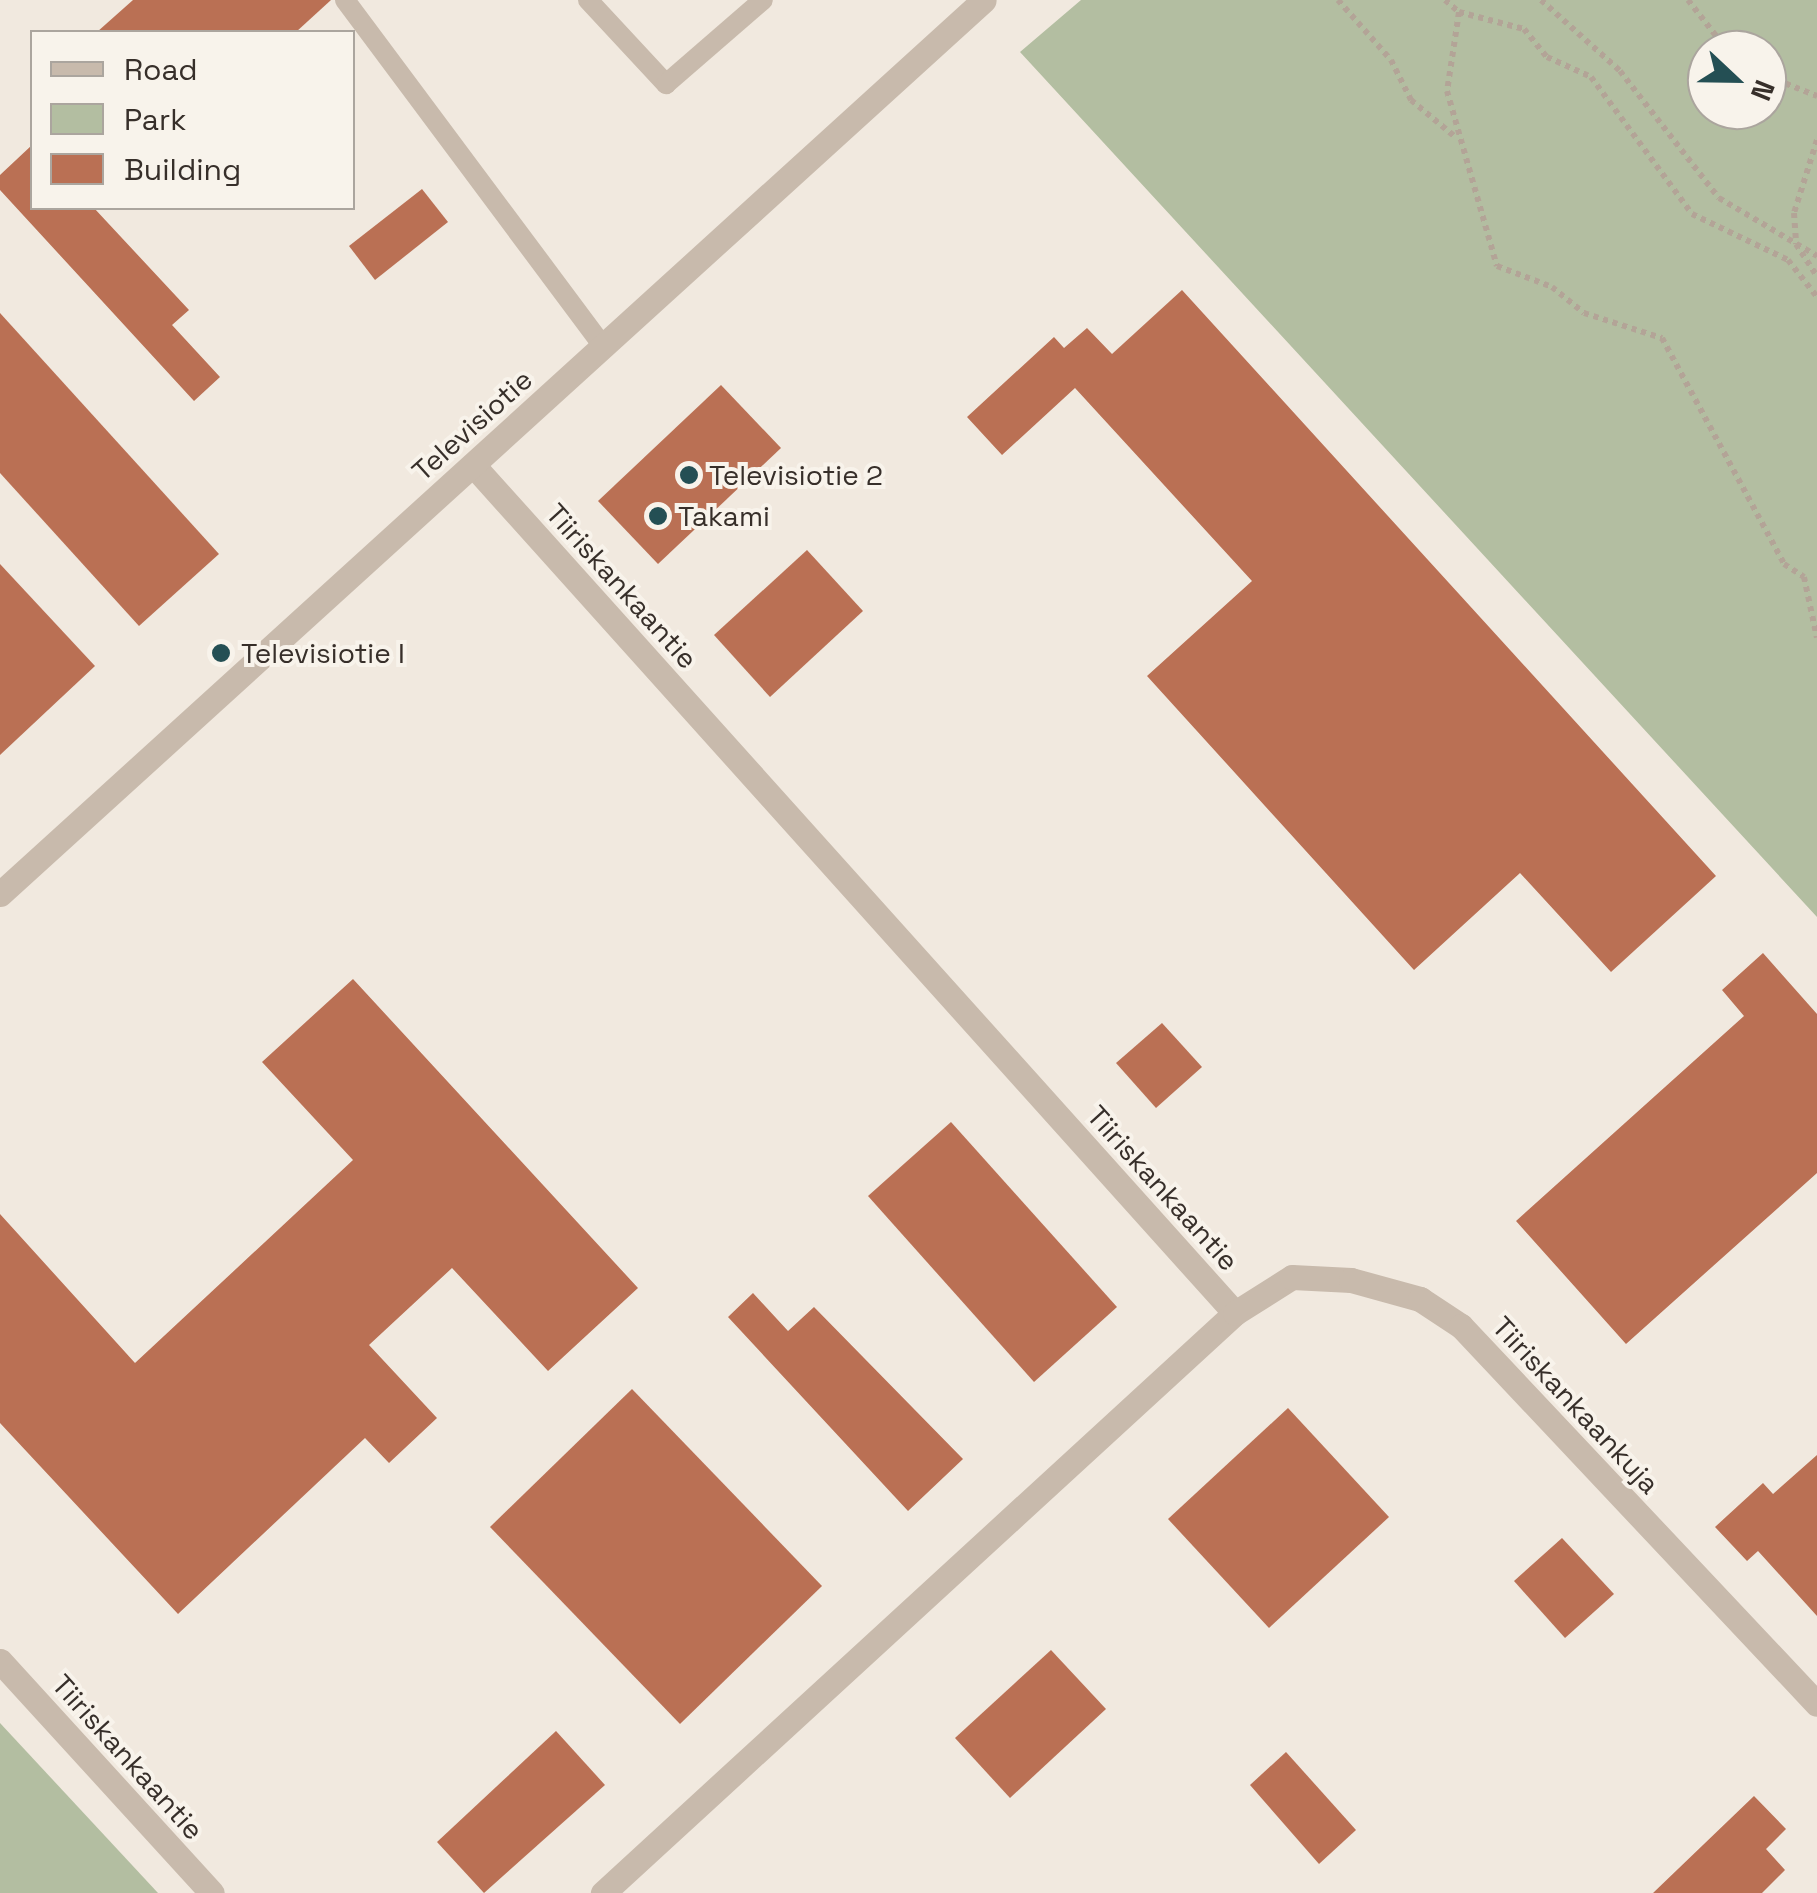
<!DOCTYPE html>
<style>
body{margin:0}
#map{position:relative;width:1817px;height:1893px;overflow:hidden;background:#f1e9df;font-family:"Space Grotesk",sans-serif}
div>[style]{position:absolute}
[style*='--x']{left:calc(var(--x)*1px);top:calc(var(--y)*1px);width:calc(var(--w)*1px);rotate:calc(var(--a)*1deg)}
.green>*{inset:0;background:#b3bea1}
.building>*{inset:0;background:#ba7054}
.path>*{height:6px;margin-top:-3px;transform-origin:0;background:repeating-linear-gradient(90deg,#b3a497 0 5px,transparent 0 10px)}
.service>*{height:20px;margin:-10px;padding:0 10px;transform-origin:10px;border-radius:10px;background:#c8baac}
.minor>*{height:25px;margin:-12.5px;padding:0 12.5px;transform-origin:12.5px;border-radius:12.5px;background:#c8baac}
.tertiary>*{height:25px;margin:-12.5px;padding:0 12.5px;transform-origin:12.5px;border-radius:12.5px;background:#c8baac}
.dots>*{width:28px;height:28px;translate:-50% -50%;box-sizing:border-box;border:5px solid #f8f3eb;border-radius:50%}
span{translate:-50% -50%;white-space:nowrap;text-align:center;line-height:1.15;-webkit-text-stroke:8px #f8f3eb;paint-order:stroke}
.street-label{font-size:28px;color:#372f2a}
.poi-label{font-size:28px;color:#372f2a}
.left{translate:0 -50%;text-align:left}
.legend{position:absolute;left:30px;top:30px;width:325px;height:180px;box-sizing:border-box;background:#f8f3eb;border:2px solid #aba59e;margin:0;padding:12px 18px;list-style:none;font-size:30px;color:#372f2a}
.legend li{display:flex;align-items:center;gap:20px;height:50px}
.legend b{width:50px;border:2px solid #aba59e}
.north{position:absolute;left:1687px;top:30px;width:100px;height:100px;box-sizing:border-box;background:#f8f3eb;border:2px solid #aba59e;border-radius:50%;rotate:112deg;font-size:28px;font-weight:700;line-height:40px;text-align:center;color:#372f2a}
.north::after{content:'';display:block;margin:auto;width:35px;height:45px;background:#244f54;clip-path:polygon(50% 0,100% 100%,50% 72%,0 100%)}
</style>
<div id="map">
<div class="green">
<div style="clip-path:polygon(evenodd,1081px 0,1817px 0,1817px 917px,1020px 52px,1081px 0,1767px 50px,1767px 110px,1707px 110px,1707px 50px,1767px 50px)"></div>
<div style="clip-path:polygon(0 1723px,158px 1893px,0 1893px)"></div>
</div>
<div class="building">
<div style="clip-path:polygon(133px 0,331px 0,296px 32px,97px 32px)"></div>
<div style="clip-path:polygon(32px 145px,32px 208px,94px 208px,189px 310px,172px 325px,220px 377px,194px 401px,0 190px,0 175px)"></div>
<div style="clip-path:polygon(422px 189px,448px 222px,375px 280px,349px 246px)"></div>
<div style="clip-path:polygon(1182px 290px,1716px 876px,1611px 972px,1520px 873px,1414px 970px,1147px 676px,1252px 581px,1075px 388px,1002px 455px,967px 417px,1054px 337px,1064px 348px,1087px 328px,1112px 354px)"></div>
<div style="clip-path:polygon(0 313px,219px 554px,139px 626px,0 473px)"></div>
<div style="clip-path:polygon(721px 385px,781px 448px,658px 564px,598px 501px)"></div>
<div style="clip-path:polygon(807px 550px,863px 611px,770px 697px,714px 635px)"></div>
<div style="clip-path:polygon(0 564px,95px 666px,0 755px)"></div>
<div style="clip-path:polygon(1763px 953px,1817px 1014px,1817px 1173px,1626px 1344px,1516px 1221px,1744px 1016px,1722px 990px)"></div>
<div style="clip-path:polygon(353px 979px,638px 1288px,548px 1371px,452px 1268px,369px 1345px,437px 1418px,389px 1463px,365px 1438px,178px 1614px,0 1423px,0 1214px,135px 1363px,353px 1160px,262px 1062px)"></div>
<div style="clip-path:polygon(1162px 1023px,1202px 1067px,1156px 1108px,1116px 1063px)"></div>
<div style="clip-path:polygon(951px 1122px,1117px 1307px,1034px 1382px,868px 1196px)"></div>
<div style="clip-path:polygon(753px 1293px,788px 1331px,814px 1307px,963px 1459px,908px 1511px,728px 1317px)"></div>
<div style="clip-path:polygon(632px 1389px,822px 1586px,680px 1724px,490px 1527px)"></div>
<div style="clip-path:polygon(1288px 1408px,1389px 1517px,1269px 1628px,1168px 1519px)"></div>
<div style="clip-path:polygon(1817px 1455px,1817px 1616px,1758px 1551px,1747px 1561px,1715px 1527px,1763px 1483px,1773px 1494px)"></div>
<div style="clip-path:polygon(1562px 1538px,1614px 1594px,1565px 1638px,1514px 1581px)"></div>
<div style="clip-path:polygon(1051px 1650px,1106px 1709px,1010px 1798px,955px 1738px)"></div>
<div style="clip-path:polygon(556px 1731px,605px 1785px,484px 1893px,437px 1842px)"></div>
<div style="clip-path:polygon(1286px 1752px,1356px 1830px,1319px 1864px,1250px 1785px)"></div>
<div style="clip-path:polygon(1754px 1796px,1786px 1829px,1766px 1849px,1785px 1870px,1762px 1893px,1653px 1893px)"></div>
</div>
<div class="path">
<div style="--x:1338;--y:0;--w:80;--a:48.5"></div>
<div style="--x:1391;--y:60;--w:45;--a:63.4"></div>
<div style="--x:1411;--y:100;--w:56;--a:39.9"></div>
<div style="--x:1445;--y:0;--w:18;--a:41"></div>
<div style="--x:1459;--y:12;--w:67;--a:14.7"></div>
<div style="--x:1524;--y:29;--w:36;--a:51"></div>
<div style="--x:1547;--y:57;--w:48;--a:24.4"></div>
<div style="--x:1591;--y:77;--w:170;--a:53.6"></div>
<div style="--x:1692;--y:214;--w:106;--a:25.6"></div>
<div style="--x:1788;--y:260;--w:47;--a:51.9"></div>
<div style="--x:1541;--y:0;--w:106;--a:41.9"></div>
<div style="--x:1620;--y:71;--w:161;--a:52.1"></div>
<div style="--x:1719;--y:198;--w:114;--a:30.6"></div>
<div style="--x:1688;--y:0;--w:63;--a:52"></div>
<div style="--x:1459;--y:12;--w:80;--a:98.6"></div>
<div style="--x:1447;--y:91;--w:182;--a:74.1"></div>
<div style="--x:1497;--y:266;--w:59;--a:20.9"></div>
<div style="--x:1552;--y:287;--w:41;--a:39.1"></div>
<div style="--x:1584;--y:313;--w:82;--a:17.8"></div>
<div style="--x:1662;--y:338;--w:257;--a:61.6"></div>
<div style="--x:1784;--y:564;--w:24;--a:33"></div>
<div style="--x:1804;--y:577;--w:62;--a:78"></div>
<div style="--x:1767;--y:76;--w:54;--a:21.8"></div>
<div style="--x:1817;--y:140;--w:77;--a:107.5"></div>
<div style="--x:1794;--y:213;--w:31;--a:86"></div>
<div style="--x:1796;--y:244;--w:38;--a:57"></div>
</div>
<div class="service">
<div style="--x:345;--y:0;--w:432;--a:53.3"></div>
<div style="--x:588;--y:0;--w:115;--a:47.1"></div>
<div style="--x:666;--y:84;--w:128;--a:-40.9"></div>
</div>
<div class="minor">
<div style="--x:473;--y:465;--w:1140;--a:48.06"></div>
<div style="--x:1235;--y:1313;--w:858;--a:137.46"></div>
<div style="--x:1235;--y:1313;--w:67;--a:-32.3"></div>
<div style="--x:1292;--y:1277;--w:59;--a:2.9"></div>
<div style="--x:1351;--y:1280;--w:72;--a:15.4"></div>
<div style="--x:1420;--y:1299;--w:49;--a:33.4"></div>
<div style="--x:1461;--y:1326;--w:519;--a:46.72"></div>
<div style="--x:0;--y:1661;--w:314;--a:47.6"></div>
</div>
<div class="tertiary">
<div style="--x:0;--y:894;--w:1329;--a:-42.26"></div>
</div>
<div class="dots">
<div style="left:689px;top:475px;background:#244f54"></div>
<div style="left:658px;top:516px;background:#244f54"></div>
<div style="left:221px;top:653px;background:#244f54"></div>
</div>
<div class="street-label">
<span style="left:472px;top:425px;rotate:-42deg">Televisiotie</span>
<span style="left:622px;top:586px;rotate:48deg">Tiiriskankaantie</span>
<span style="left:1163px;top:1188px;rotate:48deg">Tiiriskankaantie</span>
<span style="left:1576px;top:1405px;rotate:47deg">Tiiriskankaankuja</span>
<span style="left:128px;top:1757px;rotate:48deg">Tiiriskankaantie</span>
</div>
<div class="poi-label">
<span class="left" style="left:709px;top:475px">Televisiotie 2</span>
<span class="left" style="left:678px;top:516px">Takami</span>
<span class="left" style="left:241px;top:653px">Televisiotie I</span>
</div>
<ul class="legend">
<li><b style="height:12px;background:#c8baac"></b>Road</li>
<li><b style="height:28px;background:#b3bea1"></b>Park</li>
<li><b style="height:28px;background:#ba7054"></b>Building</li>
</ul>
<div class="north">N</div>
</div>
